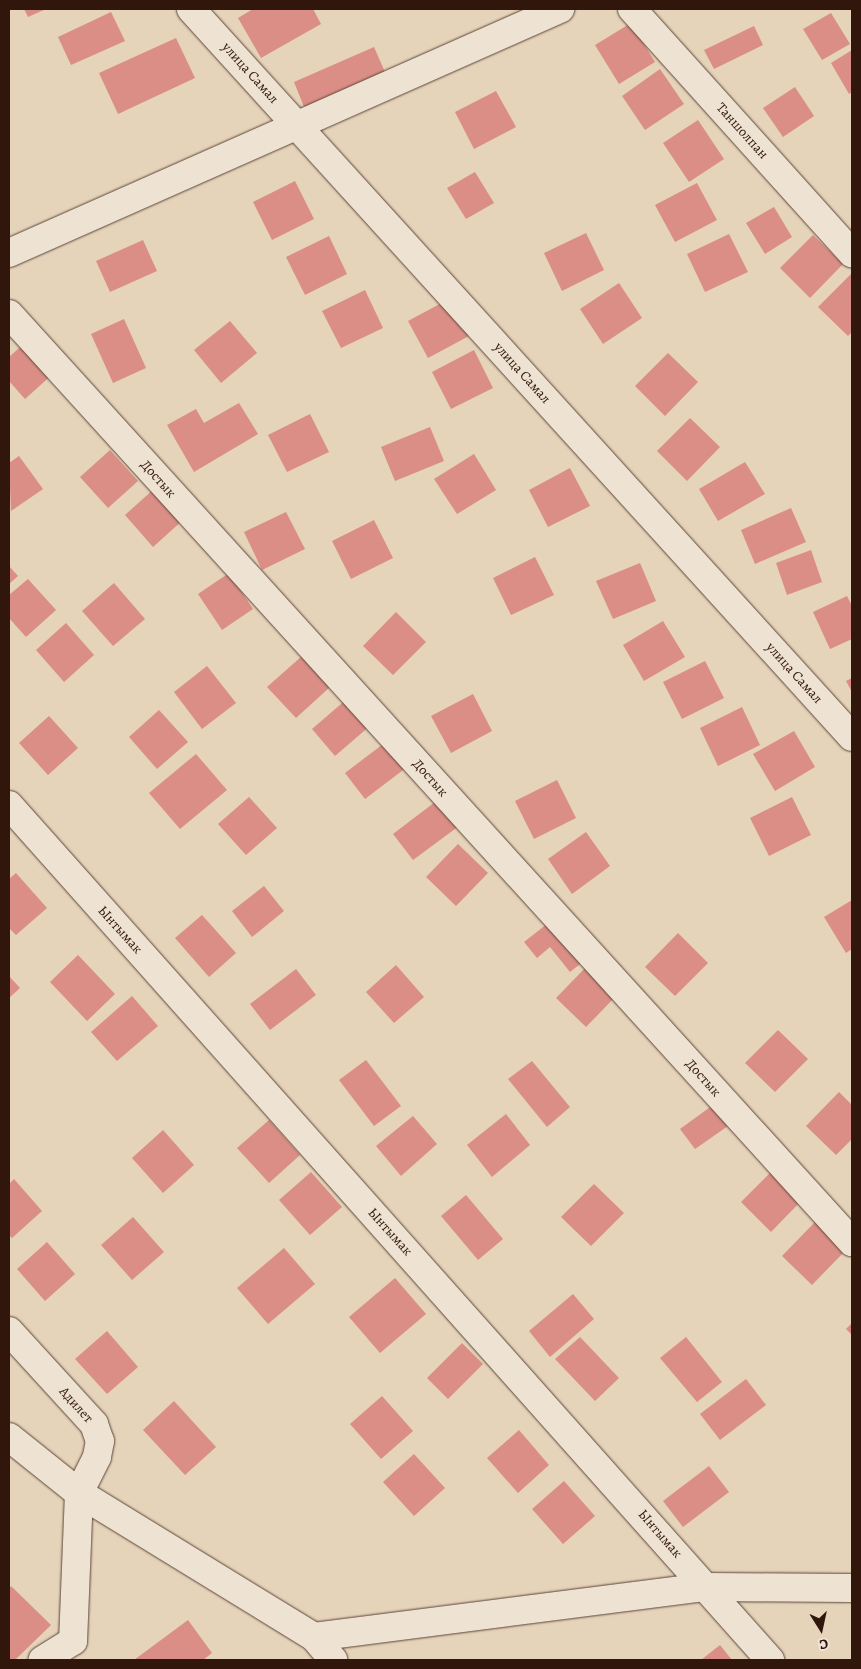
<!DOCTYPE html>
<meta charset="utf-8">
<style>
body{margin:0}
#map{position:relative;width:861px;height:1669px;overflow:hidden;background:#e5d3ba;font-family:Alegreya,serif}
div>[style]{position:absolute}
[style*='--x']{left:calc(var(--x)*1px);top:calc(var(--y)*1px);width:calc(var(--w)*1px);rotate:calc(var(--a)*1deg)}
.building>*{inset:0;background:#da8e86}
.roads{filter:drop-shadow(0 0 1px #5d4537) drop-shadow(0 0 1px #5d4537)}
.minor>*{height:28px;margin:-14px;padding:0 14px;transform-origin:14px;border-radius:14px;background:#eee2d2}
span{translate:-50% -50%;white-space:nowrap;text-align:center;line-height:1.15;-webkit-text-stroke:4px #eee2d2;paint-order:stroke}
.street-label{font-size:14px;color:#30160b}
.frame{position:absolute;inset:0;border:10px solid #30160b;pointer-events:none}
.north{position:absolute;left:796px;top:1604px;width:50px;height:50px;-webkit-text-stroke:4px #eee2d2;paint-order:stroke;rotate:170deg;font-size:14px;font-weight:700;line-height:20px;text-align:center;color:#30160b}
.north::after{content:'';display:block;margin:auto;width:18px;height:22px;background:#30160b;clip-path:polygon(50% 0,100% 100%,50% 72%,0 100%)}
</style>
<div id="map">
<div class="building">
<div style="clip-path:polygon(24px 9px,46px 9px,28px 17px)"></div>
<div style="clip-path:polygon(253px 9px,313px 9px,321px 24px,261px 58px,238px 18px)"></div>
<div style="clip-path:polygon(111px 12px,125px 41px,71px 65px,58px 37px)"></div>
<div style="clip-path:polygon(831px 13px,850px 44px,822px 60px,803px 29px)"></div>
<div style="clip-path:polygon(631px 23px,655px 62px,619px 84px,595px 45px)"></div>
<div style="clip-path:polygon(754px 26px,763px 45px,714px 69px,704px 50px)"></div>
<div style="clip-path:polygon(176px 38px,195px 78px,118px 114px,99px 73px)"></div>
<div style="clip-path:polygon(374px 47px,385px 72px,304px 107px,294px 82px)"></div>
<div style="clip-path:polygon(852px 50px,852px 92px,849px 94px,831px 63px)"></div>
<div style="clip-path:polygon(660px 69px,684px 104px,645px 130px,622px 96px)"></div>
<div style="clip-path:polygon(795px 87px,814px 116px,783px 137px,763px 108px)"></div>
<div style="clip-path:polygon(496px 91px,516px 127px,474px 149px,455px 112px)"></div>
<div style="clip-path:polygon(698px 120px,724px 159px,689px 182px,663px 143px)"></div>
<div style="clip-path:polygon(475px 172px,494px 203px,466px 219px,447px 188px)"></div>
<div style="clip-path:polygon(295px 181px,314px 219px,272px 240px,253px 202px)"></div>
<div style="clip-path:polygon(697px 183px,717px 220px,675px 242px,655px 205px)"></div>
<div style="clip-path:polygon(774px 207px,792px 237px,765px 254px,746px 223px)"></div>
<div style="clip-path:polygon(586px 233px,604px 270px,562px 291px,544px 253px)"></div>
<div style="clip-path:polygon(729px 234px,748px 272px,705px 292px,687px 254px)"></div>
<div style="clip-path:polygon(813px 235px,843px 264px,810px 298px,780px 268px)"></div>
<div style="clip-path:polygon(329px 236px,347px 274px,305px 295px,286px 257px)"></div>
<div style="clip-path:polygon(143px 240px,157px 271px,110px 292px,96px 261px)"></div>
<div style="clip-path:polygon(851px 274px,852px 332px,848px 336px,818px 307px)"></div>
<div style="clip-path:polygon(619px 283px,642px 318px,603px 344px,580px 309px)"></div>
<div style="clip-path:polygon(365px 290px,383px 328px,341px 348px,322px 311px)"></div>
<div style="clip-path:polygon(449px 299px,469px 336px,428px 358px,408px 321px)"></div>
<div style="clip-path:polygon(124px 319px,146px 368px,113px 383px,91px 334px)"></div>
<div style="clip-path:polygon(230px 321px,257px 353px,221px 383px,194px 350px)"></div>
<div style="clip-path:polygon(27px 341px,55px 372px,25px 399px,9px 381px,9px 357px)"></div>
<div style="clip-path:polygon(474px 350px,493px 388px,451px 409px,432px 372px)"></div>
<div style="clip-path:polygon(668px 353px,698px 382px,665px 416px,635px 386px)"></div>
<div style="clip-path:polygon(239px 403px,258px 434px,194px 472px,167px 425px,196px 409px,204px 423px)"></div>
<div style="clip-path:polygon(310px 414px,329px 452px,287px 472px,268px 435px)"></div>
<div style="clip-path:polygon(690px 418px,720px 447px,687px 481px,657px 451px)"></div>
<div style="clip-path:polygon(430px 427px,444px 461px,395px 481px,381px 447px)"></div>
<div style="clip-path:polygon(110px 450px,138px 481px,108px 508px,80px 477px)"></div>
<div style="clip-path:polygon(474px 454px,496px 490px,457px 514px,434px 479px)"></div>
<div style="clip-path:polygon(19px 456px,43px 489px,11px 511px,9px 463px)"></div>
<div style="clip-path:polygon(745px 462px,765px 494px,718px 521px,699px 489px)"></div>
<div style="clip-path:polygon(570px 468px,590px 506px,548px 527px,529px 490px)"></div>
<div style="clip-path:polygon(155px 488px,183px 520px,153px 547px,125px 515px)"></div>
<div style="clip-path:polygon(791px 508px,806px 542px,755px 564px,741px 530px)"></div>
<div style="clip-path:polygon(286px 512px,305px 549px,262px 570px,244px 532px)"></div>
<div style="clip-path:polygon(374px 520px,393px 558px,351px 579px,332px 541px)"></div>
<div style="clip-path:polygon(811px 550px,822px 582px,787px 595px,776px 563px)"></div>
<div style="clip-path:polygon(535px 557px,554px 595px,511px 615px,493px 578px)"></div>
<div style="clip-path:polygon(640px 563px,656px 601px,613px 619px,596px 581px)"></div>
<div style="clip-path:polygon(9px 566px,18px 576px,9px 584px)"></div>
<div style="clip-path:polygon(229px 573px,253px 609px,222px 630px,198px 594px)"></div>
<div style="clip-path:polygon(28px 579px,56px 610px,26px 637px,9px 618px,9px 595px)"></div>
<div style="clip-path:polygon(114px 583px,145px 619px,113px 646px,82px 611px)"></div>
<div style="clip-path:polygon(847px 596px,852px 606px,852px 639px,830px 649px,813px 612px)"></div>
<div style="clip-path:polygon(396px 612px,426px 642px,393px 675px,363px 646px)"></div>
<div style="clip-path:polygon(663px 621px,685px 657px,644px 681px,623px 645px)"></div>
<div style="clip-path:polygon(66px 623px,94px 655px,64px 682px,36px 650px)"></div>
<div style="clip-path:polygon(302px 656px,330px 687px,296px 718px,267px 687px)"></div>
<div style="clip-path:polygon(705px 661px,724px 698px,682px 719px,663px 682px)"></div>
<div style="clip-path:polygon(207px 666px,236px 703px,202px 729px,174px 692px)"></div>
<div style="clip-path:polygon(852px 678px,852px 692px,846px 681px)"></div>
<div style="clip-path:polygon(473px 694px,492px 731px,451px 753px,431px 716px)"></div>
<div style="clip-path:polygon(348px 698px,371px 725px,335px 756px,312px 729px)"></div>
<div style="clip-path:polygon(742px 707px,760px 745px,718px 766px,700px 728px)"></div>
<div style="clip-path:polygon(159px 710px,188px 742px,157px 769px,129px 737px)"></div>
<div style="clip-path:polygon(49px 716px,78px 748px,48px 775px,19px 743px)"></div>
<div style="clip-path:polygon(794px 731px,815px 767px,775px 791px,753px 754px)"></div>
<div style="clip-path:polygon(391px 738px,411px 764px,365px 799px,345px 773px)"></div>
<div style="clip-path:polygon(196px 754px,227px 790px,180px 829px,149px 793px)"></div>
<div style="clip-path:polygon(557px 780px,576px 818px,534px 839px,515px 801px)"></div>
<div style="clip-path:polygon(249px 797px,277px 828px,246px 855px,218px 824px)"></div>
<div style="clip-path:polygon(792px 797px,811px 835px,769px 856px,750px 818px)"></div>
<div style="clip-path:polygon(439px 799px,459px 826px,413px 860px,393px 834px)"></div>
<div style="clip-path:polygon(586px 832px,610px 866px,572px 894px,548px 859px)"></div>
<div style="clip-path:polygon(458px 844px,488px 873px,456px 906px,426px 877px)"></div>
<div style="clip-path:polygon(16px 873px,47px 908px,16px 935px,9px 928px,9px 879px)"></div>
<div style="clip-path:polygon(264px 886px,284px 911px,252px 937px,232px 911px)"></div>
<div style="clip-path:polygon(852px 900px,852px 949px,846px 953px,824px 917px)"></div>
<div style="clip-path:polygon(202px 915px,236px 953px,209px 977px,175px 938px)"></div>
<div style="clip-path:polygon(552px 920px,584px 961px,570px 972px,550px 947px,537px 958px,524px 942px)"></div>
<div style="clip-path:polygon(678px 933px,708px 963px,675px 996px,645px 967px)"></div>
<div style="clip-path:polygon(78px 955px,115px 994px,87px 1021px,50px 982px)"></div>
<div style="clip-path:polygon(396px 965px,424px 997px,394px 1023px,366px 992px)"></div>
<div style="clip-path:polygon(588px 965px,618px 994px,586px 1027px,556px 998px)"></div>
<div style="clip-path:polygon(296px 969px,316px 995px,270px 1030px,250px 1004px)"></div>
<div style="clip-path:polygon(9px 976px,20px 988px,9px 998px)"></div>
<div style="clip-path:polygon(132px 996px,158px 1026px,117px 1061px,91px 1032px)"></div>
<div style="clip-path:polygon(778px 1030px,808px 1059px,775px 1092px,745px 1063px)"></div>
<div style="clip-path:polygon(366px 1060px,401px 1106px,374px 1126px,339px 1080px)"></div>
<div style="clip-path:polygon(532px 1061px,570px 1107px,547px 1127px,508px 1079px)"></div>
<div style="clip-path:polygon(839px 1092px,852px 1105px,852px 1139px,836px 1155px,806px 1126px)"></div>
<div style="clip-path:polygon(713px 1105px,728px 1126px,695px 1149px,680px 1129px)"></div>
<div style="clip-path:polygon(506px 1114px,530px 1145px,492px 1177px,467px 1145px)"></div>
<div style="clip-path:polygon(413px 1116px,437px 1144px,401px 1176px,376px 1146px)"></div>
<div style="clip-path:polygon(269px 1120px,300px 1155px,269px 1183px,237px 1148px)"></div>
<div style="clip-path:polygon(163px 1130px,194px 1165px,163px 1193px,132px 1158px)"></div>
<div style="clip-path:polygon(774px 1169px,804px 1198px,771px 1232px,741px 1202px)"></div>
<div style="clip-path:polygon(311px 1172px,342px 1207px,310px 1235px,279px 1200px)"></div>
<div style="clip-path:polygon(14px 1179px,42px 1211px,12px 1238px,9px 1235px,9px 1184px)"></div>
<div style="clip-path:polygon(594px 1184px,624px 1213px,591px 1246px,561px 1217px)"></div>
<div style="clip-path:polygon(466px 1195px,503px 1239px,478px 1260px,441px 1216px)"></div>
<div style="clip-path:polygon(133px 1217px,164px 1252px,132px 1280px,101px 1245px)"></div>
<div style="clip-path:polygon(815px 1222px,845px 1251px,812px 1285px,782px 1256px)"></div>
<div style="clip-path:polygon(47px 1242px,75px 1274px,45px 1301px,17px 1269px)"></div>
<div style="clip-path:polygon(284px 1248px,315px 1284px,268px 1324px,237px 1288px)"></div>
<div style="clip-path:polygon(395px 1278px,426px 1314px,380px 1353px,349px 1317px)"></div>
<div style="clip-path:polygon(573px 1294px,594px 1319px,550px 1357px,529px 1331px)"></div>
<div style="clip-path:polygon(852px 1323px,852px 1335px,846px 1329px)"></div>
<div style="clip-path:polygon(107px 1331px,138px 1367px,107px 1394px,75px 1359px)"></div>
<div style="clip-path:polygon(580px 1337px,619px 1378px,595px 1401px,555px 1359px)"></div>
<div style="clip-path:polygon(686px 1337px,722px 1382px,697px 1402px,660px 1358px)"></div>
<div style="clip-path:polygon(462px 1343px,483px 1364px,448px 1399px,427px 1378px)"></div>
<div style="clip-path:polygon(746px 1379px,766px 1405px,720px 1440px,700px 1414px)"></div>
<div style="clip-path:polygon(382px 1396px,413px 1431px,381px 1459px,350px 1424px)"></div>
<div style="clip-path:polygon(174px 1401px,216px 1447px,185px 1475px,143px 1430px)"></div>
<div style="clip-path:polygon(519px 1430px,549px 1465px,518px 1493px,487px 1458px)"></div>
<div style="clip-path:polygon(414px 1454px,445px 1488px,414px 1516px,383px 1482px)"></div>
<div style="clip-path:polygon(709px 1466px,729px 1492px,683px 1527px,663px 1501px)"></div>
<div style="clip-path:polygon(564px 1481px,595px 1516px,563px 1544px,532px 1509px)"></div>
<div style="clip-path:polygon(11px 1586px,51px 1625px,15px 1660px,9px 1660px,9px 1589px)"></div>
<div style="clip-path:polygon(188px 1620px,212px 1653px,203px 1660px,134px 1660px)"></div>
<div style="clip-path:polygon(720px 1645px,732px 1660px,701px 1660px)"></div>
</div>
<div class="roads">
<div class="minor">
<div style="--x:191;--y:9;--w:983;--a:47.76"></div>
<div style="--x:632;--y:9;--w:329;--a:48"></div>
<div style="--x:9;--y:253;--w:603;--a:-23.89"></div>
<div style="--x:9;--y:314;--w:1254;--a:47.75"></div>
<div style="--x:9;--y:805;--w:1145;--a:48.33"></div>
<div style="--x:9;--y:1331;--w:126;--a:47.6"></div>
<div style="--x:94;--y:1424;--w:18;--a:71"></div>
<div style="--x:100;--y:1441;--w:16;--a:101"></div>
<div style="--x:97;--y:1457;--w:40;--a:116.6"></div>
<div style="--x:79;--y:1493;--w:148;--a:92.3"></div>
<div style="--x:73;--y:1641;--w:36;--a:148"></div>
<div style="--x:9;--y:1437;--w:90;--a:38.7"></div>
<div style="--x:79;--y:1493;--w:276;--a:31.5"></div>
<div style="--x:314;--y:1637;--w:395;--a:-7.3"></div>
<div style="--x:706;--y:1587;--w:146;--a:0.4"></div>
<div style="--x:314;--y:1637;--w:30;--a:50"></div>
</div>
</div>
<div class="street-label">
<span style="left:250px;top:73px;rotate:48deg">улица Самал</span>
<span style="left:742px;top:131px;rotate:48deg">Таншолпан</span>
<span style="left:522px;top:373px;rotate:48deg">улица Самал</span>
<span style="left:158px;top:479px;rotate:48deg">Достык</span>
<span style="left:794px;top:673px;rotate:48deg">улица Самал</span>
<span style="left:430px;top:778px;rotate:48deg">Достык</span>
<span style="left:120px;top:930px;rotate:48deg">Ынтымак</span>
<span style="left:703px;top:1078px;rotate:48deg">Достык</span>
<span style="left:390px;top:1232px;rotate:48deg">Ынтымак</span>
<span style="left:76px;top:1405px;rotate:48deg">Адилет</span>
<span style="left:660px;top:1534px;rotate:49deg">Ынтымак</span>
</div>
<div class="frame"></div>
<div class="north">С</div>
</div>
